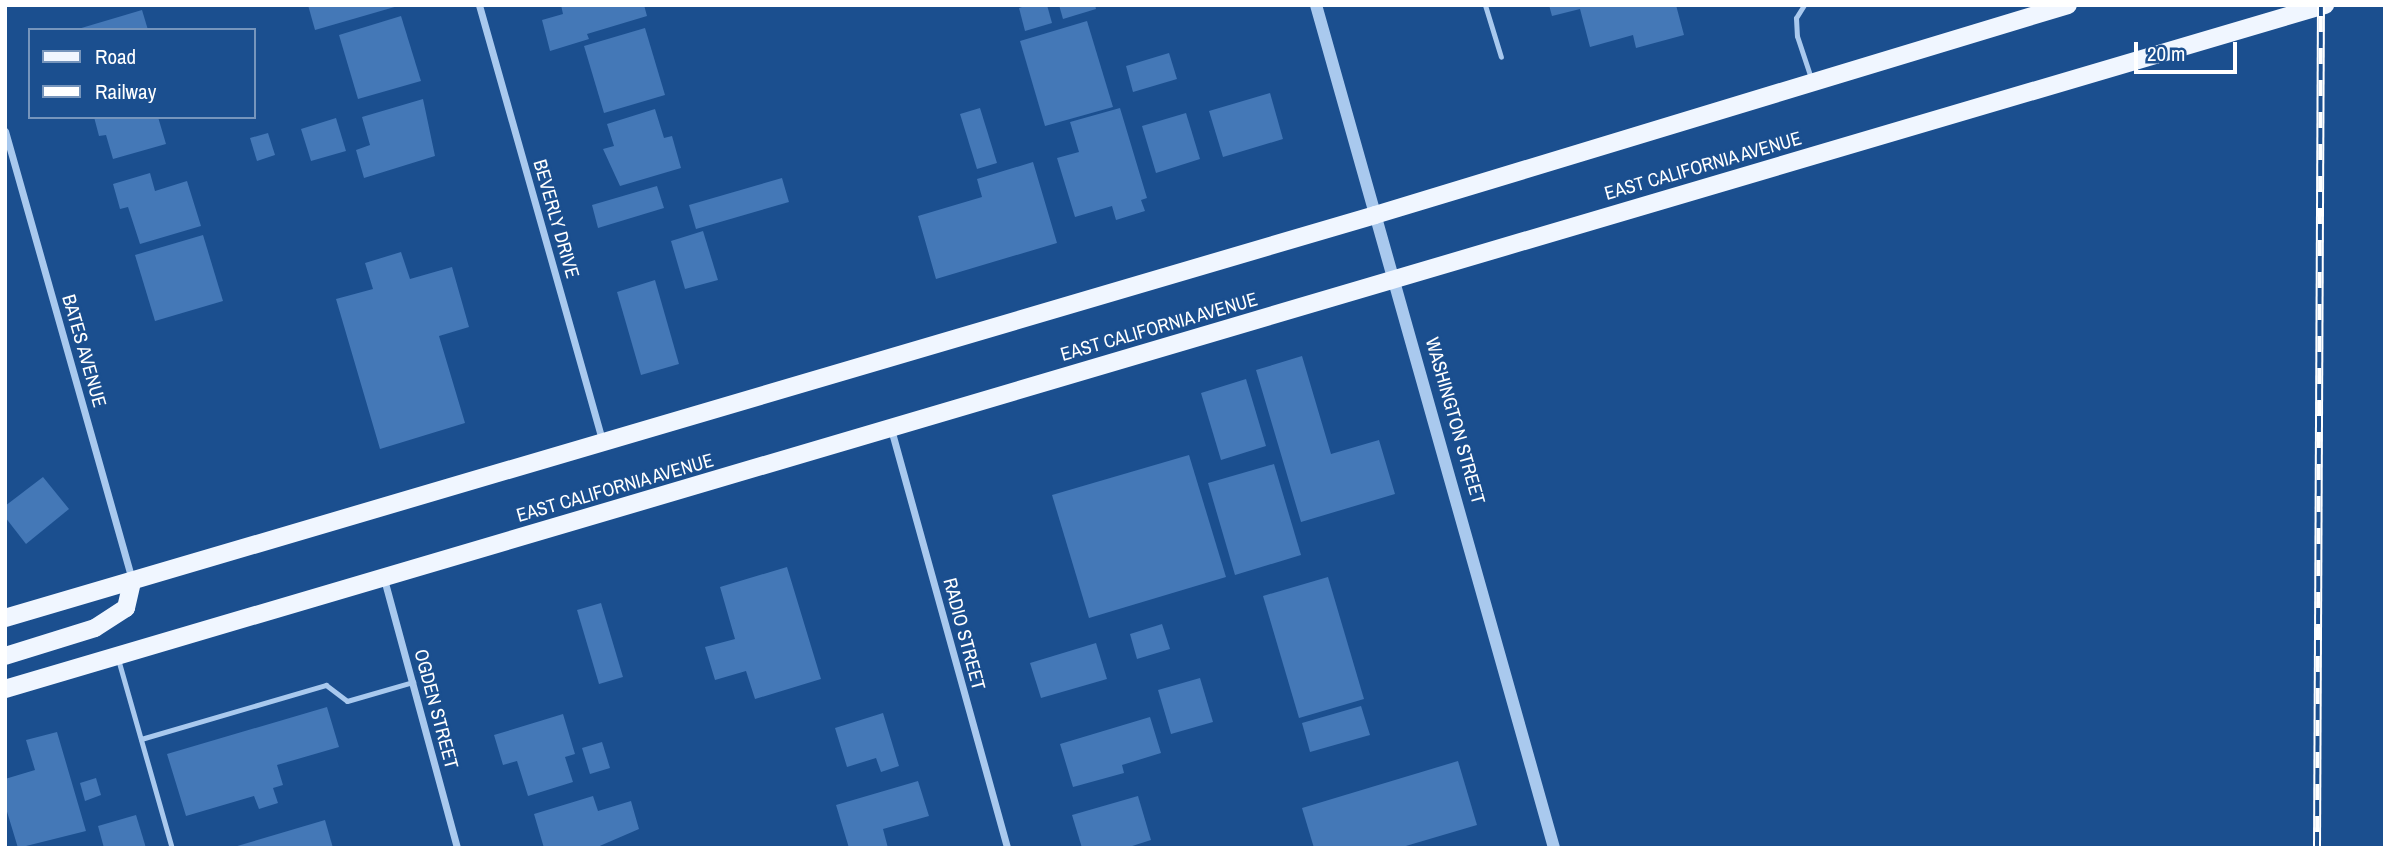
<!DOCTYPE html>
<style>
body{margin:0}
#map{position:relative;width:2390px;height:853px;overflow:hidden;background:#1b4f8f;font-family:"Archivo Narrow",sans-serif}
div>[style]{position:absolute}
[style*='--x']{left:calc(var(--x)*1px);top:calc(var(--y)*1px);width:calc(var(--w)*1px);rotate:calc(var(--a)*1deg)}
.building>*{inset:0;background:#4478b7}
.service>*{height:5px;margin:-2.5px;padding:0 2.5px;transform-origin:2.5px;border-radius:2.5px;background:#a9c9ee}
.minor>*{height:7px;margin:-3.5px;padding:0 3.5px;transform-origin:3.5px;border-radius:3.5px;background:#a9c9ee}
.tertiary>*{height:12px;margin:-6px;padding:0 6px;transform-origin:6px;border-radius:6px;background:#a9c9ee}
.primary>*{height:18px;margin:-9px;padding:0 9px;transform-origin:9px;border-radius:9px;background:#f0f6ff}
.rail>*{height:8px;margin-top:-4px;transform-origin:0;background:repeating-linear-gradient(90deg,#1b4f8f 0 16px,#fff 0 32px);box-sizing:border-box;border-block:2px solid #fff}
span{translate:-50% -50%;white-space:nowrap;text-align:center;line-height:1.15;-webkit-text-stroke:5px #1b4f8f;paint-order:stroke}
.street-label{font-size:19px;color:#fff}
.frame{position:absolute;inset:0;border:7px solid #fff;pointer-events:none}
.legend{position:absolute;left:28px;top:28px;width:228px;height:91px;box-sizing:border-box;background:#1b4f8f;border:2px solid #7695bc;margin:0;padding:9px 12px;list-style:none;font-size:21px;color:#fff}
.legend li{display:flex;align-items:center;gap:14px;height:35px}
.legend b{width:35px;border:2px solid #7695bc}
.scale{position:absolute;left:2134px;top:42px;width:103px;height:32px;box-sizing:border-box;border:4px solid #fff;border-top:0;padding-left:9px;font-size:21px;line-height:24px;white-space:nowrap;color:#fff;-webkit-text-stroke:5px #1b4f8f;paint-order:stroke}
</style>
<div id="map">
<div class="building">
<div style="clip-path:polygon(308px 5px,398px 5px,398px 6px,315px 30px)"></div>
<div style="clip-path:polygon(561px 5px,644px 5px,647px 16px,587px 34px,589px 39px,550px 51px,542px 20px,563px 14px)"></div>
<div style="clip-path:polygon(1028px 5px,1047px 5px,1052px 23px,1025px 31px,1019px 8px)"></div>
<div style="clip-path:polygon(1059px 5px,1095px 5px,1096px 9px,1063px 19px)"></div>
<div style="clip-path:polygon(1549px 5px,1676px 5px,1684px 35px,1636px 48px,1633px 35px,1590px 47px,1580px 9px,1552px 16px)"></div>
<div style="clip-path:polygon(142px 10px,148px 30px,78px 30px,78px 29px)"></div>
<div style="clip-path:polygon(401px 16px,421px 81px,358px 99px,339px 35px)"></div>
<div style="clip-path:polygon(1087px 21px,1113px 107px,1045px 126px,1020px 41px)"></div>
<div style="clip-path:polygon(645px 28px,665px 95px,604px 113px,584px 46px)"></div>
<div style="clip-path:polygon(1169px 53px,1177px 79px,1133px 92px,1126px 66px)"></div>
<div style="clip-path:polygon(1270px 93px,1283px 139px,1223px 157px,1209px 111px)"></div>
<div style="clip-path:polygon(423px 99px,435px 156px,364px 178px,356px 150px,370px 145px,362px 117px)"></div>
<div style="clip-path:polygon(980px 108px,997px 163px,977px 169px,960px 114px)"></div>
<div style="clip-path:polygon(1120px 108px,1147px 198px,1141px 200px,1145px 211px,1116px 220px,1112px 206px,1075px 217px,1057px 158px,1079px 152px,1070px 122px)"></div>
<div style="clip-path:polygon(655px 109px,664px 138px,672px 136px,681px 168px,620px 186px,603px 149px,614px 146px,607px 124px)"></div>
<div style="clip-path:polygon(1186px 113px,1200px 159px,1156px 173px,1142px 126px)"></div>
<div style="clip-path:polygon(94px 117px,158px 117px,166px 144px,113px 159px,106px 135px,99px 136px)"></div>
<div style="clip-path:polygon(336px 118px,346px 151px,311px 161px,301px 129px)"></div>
<div style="clip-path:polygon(268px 133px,275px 155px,257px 161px,250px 138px)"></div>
<div style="clip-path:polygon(1033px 162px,1057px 243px,936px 279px,918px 216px,982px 197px,977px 179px)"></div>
<div style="clip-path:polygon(150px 173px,155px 191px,187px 181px,201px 226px,140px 244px,128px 207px,120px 209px,113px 184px)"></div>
<div style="clip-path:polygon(782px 178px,789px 202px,696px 229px,689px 205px)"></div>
<div style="clip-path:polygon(657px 186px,664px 208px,598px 228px,592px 205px)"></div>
<div style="clip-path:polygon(703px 231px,718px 280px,685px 289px,671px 241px)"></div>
<div style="clip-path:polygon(203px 235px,223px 301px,155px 321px,135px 255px)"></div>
<div style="clip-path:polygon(401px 252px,410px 279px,452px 267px,469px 327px,439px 336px,465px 423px,380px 449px,336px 299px,373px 289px,365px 263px)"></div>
<div style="clip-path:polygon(655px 280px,679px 364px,641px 375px,617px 292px)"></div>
<div style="clip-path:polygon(1302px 356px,1331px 454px,1379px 440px,1395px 494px,1301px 522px,1256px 370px)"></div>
<div style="clip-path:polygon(1246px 379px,1266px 446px,1221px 460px,1201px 393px)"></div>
<div style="clip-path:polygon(1189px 455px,1226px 577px,1089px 618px,1052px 495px)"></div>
<div style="clip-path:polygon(1274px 464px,1301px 555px,1235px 575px,1208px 483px)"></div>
<div style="clip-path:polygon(43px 477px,69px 509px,26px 544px,5px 517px,5px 506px)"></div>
<div style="clip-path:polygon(787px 567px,821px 679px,755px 699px,746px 671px,715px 680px,705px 647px,735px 639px,720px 587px)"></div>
<div style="clip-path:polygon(1328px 577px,1364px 699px,1299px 718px,1263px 596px)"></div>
<div style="clip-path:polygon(601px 603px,623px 677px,599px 684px,577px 610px)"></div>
<div style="clip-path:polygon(1162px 624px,1170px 649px,1137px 659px,1130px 634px)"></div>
<div style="clip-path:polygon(1096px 643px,1107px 679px,1041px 698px,1030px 663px)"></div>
<div style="clip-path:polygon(1200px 678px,1213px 722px,1171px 734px,1158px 690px)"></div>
<div style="clip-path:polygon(1361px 706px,1370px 735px,1310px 752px,1302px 723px)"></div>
<div style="clip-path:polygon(327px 707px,339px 747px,277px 765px,283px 785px,273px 788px,278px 803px,259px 809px,254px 796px,186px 816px,167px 754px)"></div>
<div style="clip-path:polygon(883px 713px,899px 766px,881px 772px,876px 758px,847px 767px,835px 728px)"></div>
<div style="clip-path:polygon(563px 714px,575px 754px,565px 757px,573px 782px,528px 796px,517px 761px,503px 765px,494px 735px)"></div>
<div style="clip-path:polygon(1150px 717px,1161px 753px,1122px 765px,1124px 773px,1073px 787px,1060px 744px)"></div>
<div style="clip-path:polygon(57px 732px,86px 831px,18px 848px,5px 805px,5px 779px,35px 770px,26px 740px)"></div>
<div style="clip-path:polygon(602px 742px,610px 768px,590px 774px,582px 748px)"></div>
<div style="clip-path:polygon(1458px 761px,1477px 825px,1399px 848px,1314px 848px,1302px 808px)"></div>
<div style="clip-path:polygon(96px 778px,101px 795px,85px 801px,80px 783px)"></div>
<div style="clip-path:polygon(918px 781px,929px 816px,883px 829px,888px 848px,849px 848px,836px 805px)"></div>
<div style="clip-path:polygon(593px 796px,598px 811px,631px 801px,639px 829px,595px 848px,544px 848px,534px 814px)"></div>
<div style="clip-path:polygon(1138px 796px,1151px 840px,1126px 848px,1082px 848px,1072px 815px)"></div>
<div style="clip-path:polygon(136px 815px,146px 848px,104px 848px,98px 826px)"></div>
<div style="clip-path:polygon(325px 820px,333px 848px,234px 848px,234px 847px)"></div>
</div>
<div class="service">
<div style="--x:1485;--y:5;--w:54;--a:72.9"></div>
<div style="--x:1804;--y:5;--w:15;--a:122"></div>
<div style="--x:1796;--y:18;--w:18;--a:87"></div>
<div style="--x:1797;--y:36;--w:44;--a:71.6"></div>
<div style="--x:118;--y:659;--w:197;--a:74.1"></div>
<div style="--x:141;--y:739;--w:193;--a:-16.3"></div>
<div style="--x:326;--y:685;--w:26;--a:37"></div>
<div style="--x:347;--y:701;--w:69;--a:-16.1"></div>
</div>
<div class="minor">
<div style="--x:479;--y:5;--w:454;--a:74.2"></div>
<div style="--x:5;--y:131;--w:468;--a:74.2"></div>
<div style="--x:891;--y:429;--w:435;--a:74.5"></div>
<div style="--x:384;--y:579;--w:279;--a:74.8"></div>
</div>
<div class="tertiary">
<div style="--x:1316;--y:5;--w:876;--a:74.23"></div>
</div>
<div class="primary">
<div style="--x:5;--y:618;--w:1428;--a:-16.39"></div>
<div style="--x:1375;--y:215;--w:724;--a:-16.86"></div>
<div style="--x:5;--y:656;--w:94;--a:-17.3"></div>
<div style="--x:95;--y:628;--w:37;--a:-33"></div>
<div style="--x:126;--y:608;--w:28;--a:-77"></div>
<div style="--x:5;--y:689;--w:2419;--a:-16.43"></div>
</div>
<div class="rail">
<div style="--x:2317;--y:848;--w:843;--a:-89.73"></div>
</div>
<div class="street-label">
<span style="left:1703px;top:166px;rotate:-16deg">EAST CALIFORNIA AVENUE</span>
<span style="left:556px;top:219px;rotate:74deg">BEVERLY DRIVE</span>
<span style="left:1159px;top:327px;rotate:-16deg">EAST CALIFORNIA AVENUE</span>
<span style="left:84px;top:351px;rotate:74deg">BATES AVENUE</span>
<span style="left:1455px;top:421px;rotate:74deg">WASHINGTON STREET</span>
<span style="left:615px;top:488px;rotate:-16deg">EAST CALIFORNIA AVENUE</span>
<span style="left:964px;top:634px;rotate:75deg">RADIO STREET</span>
<span style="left:436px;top:709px;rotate:75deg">OGDEN STREET</span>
</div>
<div class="frame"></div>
<ul class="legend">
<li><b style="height:9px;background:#f0f6ff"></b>Road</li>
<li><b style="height:9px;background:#fff"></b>Railway</li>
</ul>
<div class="scale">20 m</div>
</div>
